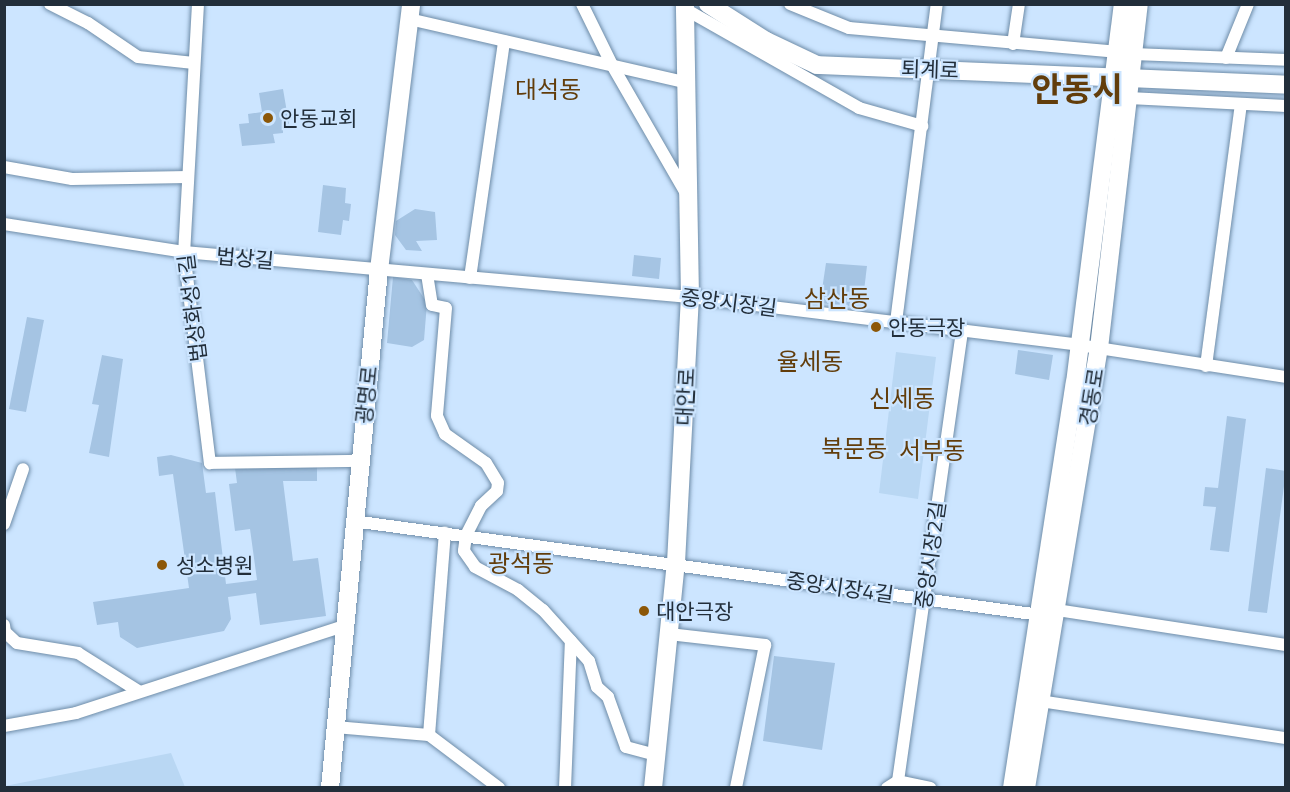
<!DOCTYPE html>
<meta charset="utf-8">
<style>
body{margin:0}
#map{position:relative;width:1290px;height:792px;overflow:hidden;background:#cce5ff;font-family:"Titillium Web","Noto Sans KR",sans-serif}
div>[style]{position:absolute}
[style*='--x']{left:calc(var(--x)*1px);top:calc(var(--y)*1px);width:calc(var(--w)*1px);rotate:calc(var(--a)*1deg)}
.built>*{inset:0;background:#b9d7f3}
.building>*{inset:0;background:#a5c4e3}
.roads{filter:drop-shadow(0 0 2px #6e8ca8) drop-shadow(0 0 2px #6e8ca8)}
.street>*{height:12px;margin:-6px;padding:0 6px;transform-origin:6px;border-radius:6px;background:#fff}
.secondary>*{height:18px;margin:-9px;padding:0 9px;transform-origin:9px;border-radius:9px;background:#fff}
.dots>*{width:16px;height:16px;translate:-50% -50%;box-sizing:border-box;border:3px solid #cce5ff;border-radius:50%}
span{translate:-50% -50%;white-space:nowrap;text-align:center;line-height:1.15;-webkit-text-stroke:4.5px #cce5ff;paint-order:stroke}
.street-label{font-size:21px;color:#222e3a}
.poi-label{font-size:21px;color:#222e3a}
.left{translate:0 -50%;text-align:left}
.quarter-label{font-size:24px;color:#623d0b}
.town-label{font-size:33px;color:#623d0b;font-weight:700}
.frame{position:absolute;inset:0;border:6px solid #222e3a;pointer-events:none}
</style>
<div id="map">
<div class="built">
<div style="clip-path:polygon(896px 352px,936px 357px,918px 499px,879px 493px)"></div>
<div style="clip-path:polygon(171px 753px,185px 787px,5px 787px,5px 786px)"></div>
</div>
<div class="building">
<div style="clip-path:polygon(283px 89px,289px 124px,283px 125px,283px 133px,273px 134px,275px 143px,242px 146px,239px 124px,249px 123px,248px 114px,262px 112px,259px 93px)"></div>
<div style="clip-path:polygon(323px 185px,346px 188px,345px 203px,351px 204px,349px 221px,343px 220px,341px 235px,318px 232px)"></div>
<div style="clip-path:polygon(415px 209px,435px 212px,437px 240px,416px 241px,422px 251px,406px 250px,395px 235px,396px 221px)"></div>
<div style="clip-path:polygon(634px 255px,661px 258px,659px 279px,632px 276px)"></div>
<div style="clip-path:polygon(826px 263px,867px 266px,862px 307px,820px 303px)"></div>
<div style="clip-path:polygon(393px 277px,412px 280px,427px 303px,424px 340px,412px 347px,387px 343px)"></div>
<div style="clip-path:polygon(27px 317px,44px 320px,26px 412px,9px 409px)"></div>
<div style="clip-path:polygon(1018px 350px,1053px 355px,1049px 380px,1015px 374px)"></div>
<div style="clip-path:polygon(102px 355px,123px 359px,109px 457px,89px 453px,99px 405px,92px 404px)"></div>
<div style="clip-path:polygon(1227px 416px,1246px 419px,1229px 552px,1210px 550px,1216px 507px,1203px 506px,1205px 487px,1218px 488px)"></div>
<div style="clip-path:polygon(171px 455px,202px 463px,206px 493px,215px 492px,226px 584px,257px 580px,250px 529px,235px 531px,229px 484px,237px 483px,235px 468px,317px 466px,317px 481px,283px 481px,293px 561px,318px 558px,326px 616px,260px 625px,256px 593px,228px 597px,231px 619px,224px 631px,137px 648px,120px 637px,118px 622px,97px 625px,93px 602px,189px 588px,173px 474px,159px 476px,157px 457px)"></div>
<div style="clip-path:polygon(1266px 468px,1286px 471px,1267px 613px,1248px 611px)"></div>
<div style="clip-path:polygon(774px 656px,835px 663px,822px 750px,763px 741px)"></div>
</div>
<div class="roads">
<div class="street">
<div style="--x:50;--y:4;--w:42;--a:26.6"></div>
<div style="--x:88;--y:23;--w:60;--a:34.2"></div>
<div style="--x:138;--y:57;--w:56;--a:6.1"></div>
<div style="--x:198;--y:4;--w:248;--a:93.2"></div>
<div style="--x:184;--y:252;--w:213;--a:83"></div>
<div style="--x:210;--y:463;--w:149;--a:-0.8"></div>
<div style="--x:582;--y:4;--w:68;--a:63.8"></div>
<div style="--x:612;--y:65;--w:150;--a:60"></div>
<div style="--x:790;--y:4;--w:64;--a:22.1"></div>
<div style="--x:849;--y:28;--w:268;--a:5.1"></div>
<div style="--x:685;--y:9;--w:200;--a:29.6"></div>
<div style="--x:859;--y:108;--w:66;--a:15.9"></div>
<div style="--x:409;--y:19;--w:286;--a:12.9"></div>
<div style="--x:1013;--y:44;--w:40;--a:-81.5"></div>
<div style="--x:1133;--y:54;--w:153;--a:2.2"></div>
<div style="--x:1226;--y:58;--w:58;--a:-67.8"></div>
<div style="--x:1129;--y:98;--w:157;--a:2.9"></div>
<div style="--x:4;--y:167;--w:69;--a:10"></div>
<div style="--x:72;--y:179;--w:116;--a:-1"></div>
<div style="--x:4;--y:224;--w:182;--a:8.8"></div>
<div style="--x:184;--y:252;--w:508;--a:5.08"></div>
<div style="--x:690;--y:297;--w:392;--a:7"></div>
<div style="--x:1079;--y:345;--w:209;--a:8.8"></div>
<div style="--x:427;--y:274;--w:31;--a:81"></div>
<div style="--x:432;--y:305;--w:14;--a:12"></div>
<div style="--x:446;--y:308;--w:108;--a:94.8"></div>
<div style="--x:437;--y:416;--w:20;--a:66"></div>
<div style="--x:445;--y:434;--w:50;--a:35.3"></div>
<div style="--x:486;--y:463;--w:23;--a:59"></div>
<div style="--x:498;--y:483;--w:8;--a:97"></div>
<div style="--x:497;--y:491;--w:22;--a:137"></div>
<div style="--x:481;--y:506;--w:34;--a:117"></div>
<div style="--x:466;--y:536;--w:15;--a:98"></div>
<div style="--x:464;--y:551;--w:19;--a:55"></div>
<div style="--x:475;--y:567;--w:49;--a:28.1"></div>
<div style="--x:518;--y:590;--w:32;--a:39"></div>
<div style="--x:543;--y:610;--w:69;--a:48"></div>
<div style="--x:589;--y:661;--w:27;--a:73"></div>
<div style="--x:597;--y:687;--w:15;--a:42"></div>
<div style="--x:608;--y:697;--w:53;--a:70.2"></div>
<div style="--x:626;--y:747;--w:31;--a:15"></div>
<div style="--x:470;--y:278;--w:239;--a:-81.8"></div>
<div style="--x:896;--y:322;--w:321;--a:-82.7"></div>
<div style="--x:1206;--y:366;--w:264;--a:-82.4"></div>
<div style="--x:353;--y:521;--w:693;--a:7.79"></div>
<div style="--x:4;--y:524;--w:58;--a:-70.9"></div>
<div style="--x:1057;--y:610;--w:232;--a:8.7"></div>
<div style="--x:4;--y:625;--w:7;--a:82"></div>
<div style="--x:5;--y:632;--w:16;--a:43"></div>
<div style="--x:17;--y:643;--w:62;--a:9.3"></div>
<div style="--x:78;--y:653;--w:71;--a:32.3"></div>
<div style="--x:669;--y:634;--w:97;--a:6.5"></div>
<div style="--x:765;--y:645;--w:146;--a:101.5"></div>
<div style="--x:1040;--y:701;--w:249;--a:8.6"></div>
<div style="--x:4;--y:726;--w:73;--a:-10.2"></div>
<div style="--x:76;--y:713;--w:282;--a:-18"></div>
<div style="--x:335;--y:727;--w:94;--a:4.9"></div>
<div style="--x:429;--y:735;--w:88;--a:37.1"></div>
<div style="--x:429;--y:735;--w:203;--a:-85.5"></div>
<div style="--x:898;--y:781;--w:456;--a:-81.9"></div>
<div style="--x:565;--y:788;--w:147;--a:-87.7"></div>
<div style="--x:887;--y:788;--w:13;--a:-32"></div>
<div style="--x:898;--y:781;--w:33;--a:12"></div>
</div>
<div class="secondary">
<div style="--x:708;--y:4;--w:69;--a:32.5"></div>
<div style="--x:766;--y:41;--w:56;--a:25.2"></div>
<div style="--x:817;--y:65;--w:469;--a:2.4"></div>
<div style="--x:330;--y:788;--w:520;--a:-84.6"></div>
<div style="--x:379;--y:270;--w:268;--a:-83.1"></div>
<div style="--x:653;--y:788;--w:226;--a:-84.2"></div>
<div style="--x:676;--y:563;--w:266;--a:-87"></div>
<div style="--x:690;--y:297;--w:293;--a:-91"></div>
<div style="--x:1012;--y:788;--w:410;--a:-81.2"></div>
<div style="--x:1075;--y:383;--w:382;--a:-82.8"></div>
<div style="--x:1026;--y:788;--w:446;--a:-80.6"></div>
<div style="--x:1099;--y:348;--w:346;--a:-83.4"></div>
</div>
</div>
<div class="dots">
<div style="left:268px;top:118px;background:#8c5708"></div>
<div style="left:876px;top:327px;background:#8c5708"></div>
<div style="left:162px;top:565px;background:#8c5708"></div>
<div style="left:644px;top:611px;background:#8c5708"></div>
</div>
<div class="street-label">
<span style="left:930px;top:69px;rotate:2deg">퇴계로</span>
<span style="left:245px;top:258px;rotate:5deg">법상길</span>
<span style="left:729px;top:302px;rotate:7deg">중앙시장길</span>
<span style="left:192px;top:308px;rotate:-97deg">법상화성1길</span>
<span style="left:366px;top:395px;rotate:-84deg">광명로</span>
<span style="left:685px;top:397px;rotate:-87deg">대안로</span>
<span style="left:1091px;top:397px;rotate:-81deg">경동로</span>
<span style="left:930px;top:555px;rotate:-82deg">중앙시장2길</span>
<span style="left:840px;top:587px;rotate:8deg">중앙시장4길</span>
</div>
<div class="poi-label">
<span class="left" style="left:280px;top:118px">안동교회</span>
<span class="left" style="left:888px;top:327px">안동극장</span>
<span class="left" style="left:176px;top:565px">성소병원</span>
<span class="left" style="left:656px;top:611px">대안극장</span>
</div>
<div class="quarter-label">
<span style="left:548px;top:90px">대석동</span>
<span style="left:837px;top:299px">삼산동</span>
<span style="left:810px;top:362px">율세동</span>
<span style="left:902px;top:399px">신세동</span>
<span style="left:854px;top:449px">북문동</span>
<span style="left:932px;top:451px">서부동</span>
<span style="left:521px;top:564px">광석동</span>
</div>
<div class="town-label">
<span style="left:1077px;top:90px">안동시</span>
</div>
<div class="frame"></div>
</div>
